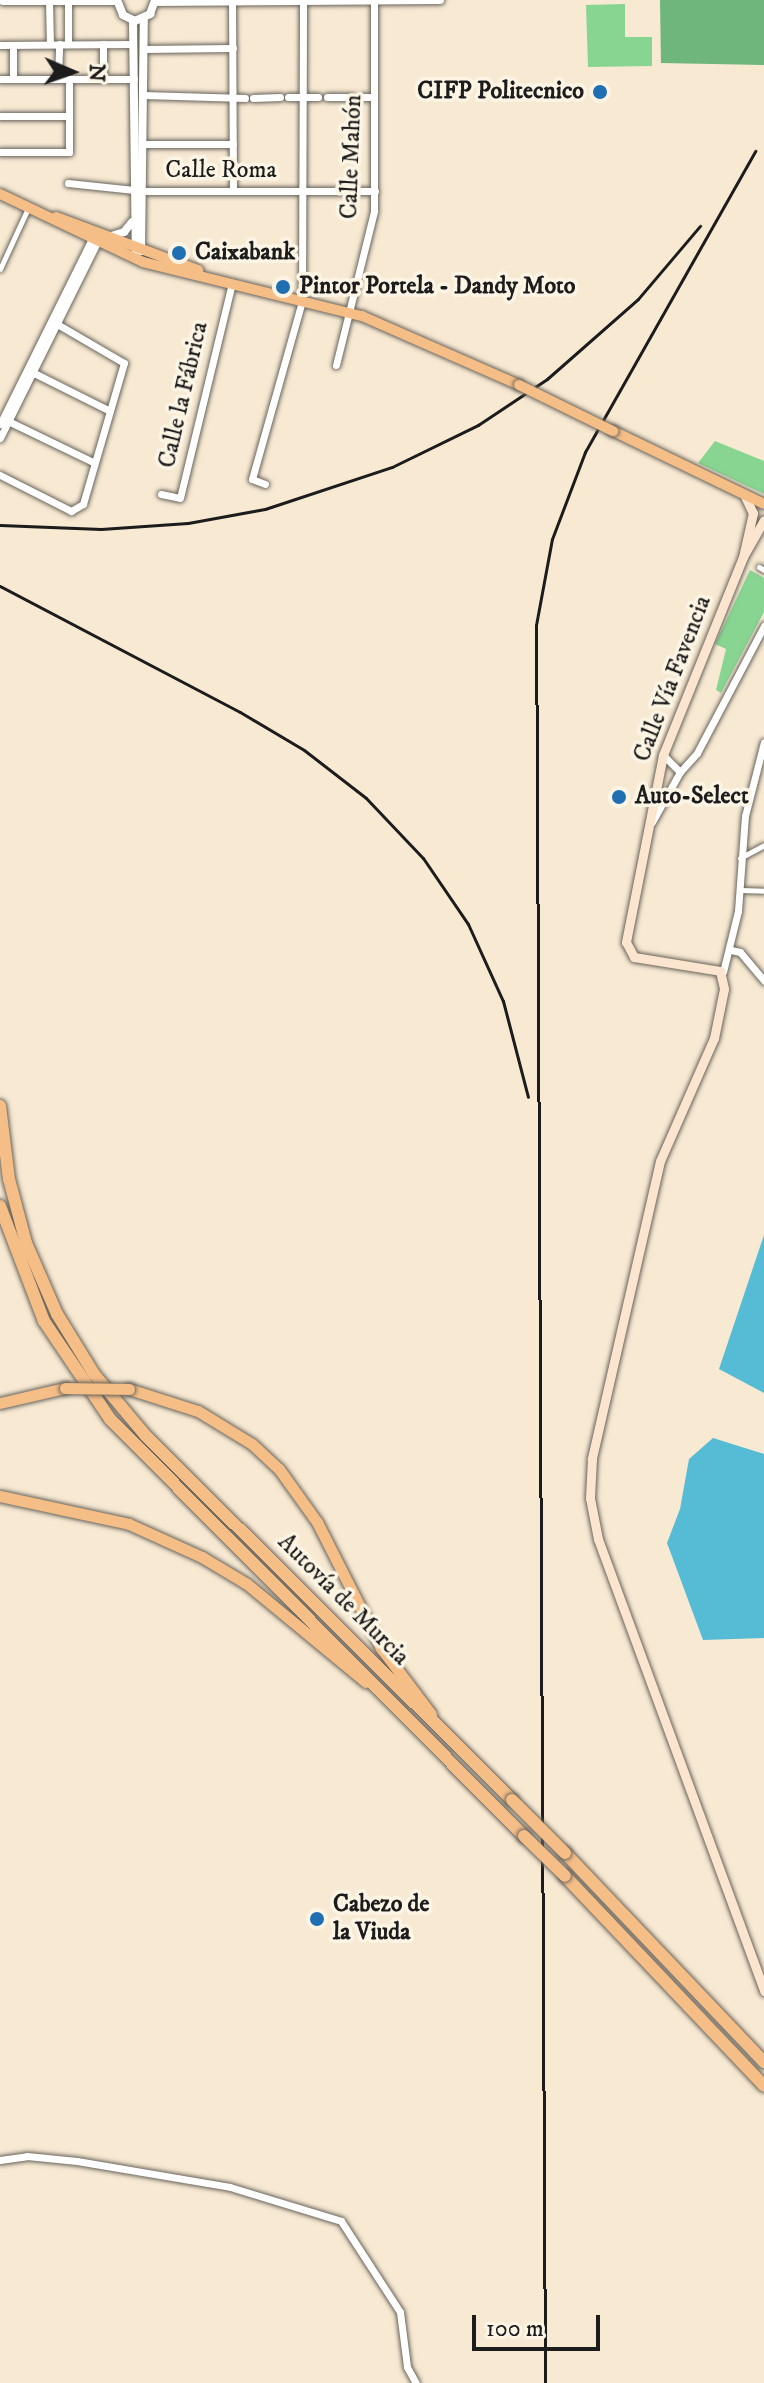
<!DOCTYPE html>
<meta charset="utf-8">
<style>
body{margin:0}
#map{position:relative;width:764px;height:2383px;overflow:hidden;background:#f7e9d2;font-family:"IM FELL DW Pica",serif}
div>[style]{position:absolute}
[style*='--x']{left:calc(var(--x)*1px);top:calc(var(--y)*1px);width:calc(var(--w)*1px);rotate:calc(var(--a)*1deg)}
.green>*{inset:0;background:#88d592}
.forest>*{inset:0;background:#6eb67c}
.water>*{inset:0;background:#56bbd4}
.roads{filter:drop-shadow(0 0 2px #69645c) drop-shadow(0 0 2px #69645c)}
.pedestrian>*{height:5px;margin:-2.5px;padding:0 2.5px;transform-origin:2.5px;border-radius:2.5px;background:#fff}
.minor>*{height:7px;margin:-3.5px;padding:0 3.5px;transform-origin:3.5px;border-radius:3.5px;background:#fff}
.tertiary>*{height:8px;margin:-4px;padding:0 4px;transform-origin:4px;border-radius:4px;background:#fff}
.secondary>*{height:9px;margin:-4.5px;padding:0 4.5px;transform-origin:4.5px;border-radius:4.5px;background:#fbe5cf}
.primary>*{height:10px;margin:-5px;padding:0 5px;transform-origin:5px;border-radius:5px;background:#f6be87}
.trunk>*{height:11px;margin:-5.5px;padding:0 5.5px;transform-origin:5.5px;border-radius:5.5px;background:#f6be87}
.motorway>*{height:12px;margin:-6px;padding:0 6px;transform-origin:6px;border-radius:6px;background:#f6be87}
.rail>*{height:3px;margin:-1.5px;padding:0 1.5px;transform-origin:1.5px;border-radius:1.5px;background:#1c1c1c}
.bridges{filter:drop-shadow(0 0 2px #69645c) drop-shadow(0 0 2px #69645c)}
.primary-bridge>*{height:10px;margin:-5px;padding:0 5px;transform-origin:5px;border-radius:5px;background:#f6be87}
.trunk-bridge>*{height:11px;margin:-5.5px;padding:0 5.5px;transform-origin:5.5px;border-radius:5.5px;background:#f6be87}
.motorway-bridge>*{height:12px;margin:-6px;padding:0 6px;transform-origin:6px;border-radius:6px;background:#f6be87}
.dots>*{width:22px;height:22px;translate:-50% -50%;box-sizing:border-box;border:4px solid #fcf5e5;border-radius:50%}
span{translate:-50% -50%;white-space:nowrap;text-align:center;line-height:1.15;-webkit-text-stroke:7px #fcf5e5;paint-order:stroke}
.poi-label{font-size:24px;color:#1c1c1c;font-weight:700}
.right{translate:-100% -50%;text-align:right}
.left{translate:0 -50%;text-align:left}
.street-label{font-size:24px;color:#1c1c1c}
.north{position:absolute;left:32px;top:32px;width:80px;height:80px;-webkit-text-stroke:6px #fcf5e5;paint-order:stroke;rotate:92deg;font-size:22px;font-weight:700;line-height:32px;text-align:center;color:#1c1c1c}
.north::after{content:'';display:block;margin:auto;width:28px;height:36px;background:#1c1c1c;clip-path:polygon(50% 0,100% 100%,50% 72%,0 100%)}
.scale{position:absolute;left:472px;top:2315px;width:128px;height:36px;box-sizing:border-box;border:4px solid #1c1c1c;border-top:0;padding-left:10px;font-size:24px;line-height:28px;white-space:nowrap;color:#1c1c1c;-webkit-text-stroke:6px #fcf5e5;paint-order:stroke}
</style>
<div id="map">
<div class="green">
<div style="clip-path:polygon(625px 4px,625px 37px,652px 37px,652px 66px,588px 67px,586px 5px)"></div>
<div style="clip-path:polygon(715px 441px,764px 461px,764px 494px,698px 463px)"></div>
<div style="clip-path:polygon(750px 570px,764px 578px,764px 612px,721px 693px,716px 690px,726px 649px,715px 644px)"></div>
</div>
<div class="forest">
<div style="clip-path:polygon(660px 0,764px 0,764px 65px,661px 63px)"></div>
</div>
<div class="water">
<div style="clip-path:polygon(764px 1235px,764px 1393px,719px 1369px)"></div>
<div style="clip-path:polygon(713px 1438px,764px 1454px,764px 1638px,703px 1640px,667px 1543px,680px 1509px,689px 1459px)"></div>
</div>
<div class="roads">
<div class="pedestrian">
<div style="--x:0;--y:269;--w:67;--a:-65.3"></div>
<div style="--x:759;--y:567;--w:6;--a:31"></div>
<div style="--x:740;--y:858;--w:27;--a:-28"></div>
<div style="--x:741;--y:890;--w:23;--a:2"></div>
</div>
<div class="minor">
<div style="--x:232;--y:0;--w:190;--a:89.7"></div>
<div style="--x:49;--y:1;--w:43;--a:88.7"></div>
<div style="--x:68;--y:44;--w:43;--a:-90"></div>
<div style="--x:0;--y:45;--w:133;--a:-0.4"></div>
<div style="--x:143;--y:49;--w:90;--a:-0.6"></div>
<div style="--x:0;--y:79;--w:134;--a:0"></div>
<div style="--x:13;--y:79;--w:34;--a:-90"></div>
<div style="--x:58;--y:79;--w:35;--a:-88"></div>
<div style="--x:103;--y:79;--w:35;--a:-90"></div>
<div style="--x:143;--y:95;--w:102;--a:1.7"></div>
<div style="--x:288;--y:97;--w:30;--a:0"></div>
<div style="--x:327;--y:97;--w:25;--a:0"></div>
<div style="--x:361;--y:97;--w:13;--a:0"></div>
<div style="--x:253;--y:98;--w:27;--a:-2"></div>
<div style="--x:0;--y:116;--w:69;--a:0"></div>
<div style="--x:143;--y:144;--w:90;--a:0"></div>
<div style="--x:0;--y:152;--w:69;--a:0"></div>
<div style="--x:69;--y:152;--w:73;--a:-90"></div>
<div style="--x:68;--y:183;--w:76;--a:6"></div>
<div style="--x:144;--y:191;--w:231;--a:0"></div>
<div style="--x:336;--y:365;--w:159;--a:-76.1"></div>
<div style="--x:374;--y:211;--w:211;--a:-90"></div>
<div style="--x:32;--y:372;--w:87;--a:26.6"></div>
<div style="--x:8;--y:421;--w:94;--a:25.8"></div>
<div style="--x:0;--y:424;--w:204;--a:-63.6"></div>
<div style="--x:0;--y:438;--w:218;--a:-63.6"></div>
<div style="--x:0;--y:475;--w:80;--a:26.9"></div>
<div style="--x:71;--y:511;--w:14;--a:-30"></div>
<div style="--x:83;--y:504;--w:147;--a:-73.8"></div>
<div style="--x:124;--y:363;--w:78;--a:-149.8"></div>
<div style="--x:265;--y:484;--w:14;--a:-159"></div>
<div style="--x:252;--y:479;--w:185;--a:-74.3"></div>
<div style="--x:302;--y:301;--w:301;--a:-89.8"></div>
<div style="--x:161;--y:494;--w:19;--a:12"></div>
<div style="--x:180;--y:498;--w:221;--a:-76.4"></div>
<div style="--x:680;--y:772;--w:25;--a:-48"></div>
<div style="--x:697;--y:753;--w:144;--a:-62.2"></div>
<div style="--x:652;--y:822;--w:57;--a:-60.8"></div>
<div style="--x:680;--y:772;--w:24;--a:-135"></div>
<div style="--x:731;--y:950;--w:9;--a:13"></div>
<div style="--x:740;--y:952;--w:38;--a:50"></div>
<div style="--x:723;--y:972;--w:63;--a:-76.2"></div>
<div style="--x:738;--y:911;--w:95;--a:-85.8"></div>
<div style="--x:745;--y:816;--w:76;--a:-75.6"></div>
<div style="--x:0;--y:2160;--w:27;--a:-8"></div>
<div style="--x:27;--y:2156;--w:50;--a:5.7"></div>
<div style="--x:77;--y:2161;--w:155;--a:9.6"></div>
<div style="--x:230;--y:2187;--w:116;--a:17"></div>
<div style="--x:341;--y:2221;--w:108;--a:57"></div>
<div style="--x:400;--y:2312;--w:55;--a:82.7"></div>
<div style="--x:407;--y:2367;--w:18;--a:61"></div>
</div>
<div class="tertiary">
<div style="--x:117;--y:0;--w:16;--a:68"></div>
<div style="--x:123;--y:15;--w:13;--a:27"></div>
<div style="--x:135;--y:21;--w:17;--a:-25"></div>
<div style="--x:150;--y:14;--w:15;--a:-70"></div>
<div style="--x:3;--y:1;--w:114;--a:0"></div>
<div style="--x:155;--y:2;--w:285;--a:-0.4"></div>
<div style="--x:133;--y:20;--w:230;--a:89.3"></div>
<div style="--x:108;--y:237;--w:17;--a:-17"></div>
<div style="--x:124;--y:232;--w:13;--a:-51"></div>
<div style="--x:141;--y:251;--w:232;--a:-89.3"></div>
</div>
<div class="secondary">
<div style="--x:744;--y:494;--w:21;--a:65"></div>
<div style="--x:753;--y:513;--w:45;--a:102.8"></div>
<div style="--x:743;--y:557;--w:214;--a:112"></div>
<div style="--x:663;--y:755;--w:191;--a:101.2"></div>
<div style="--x:626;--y:942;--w:17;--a:62"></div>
<div style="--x:634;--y:957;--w:87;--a:9.2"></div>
<div style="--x:720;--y:971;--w:18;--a:77"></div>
<div style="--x:724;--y:989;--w:50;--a:101.5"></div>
<div style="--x:714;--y:1038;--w:134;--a:113.7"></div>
<div style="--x:660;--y:1161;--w:306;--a:102.9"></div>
<div style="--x:592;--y:1459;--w:39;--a:93"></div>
<div style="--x:590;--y:1498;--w:42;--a:79"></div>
<div style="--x:598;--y:1539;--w:482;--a:69.8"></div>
<div style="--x:744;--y:555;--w:40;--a:-60.3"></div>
</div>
<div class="primary">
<div style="--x:0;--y:194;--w:158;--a:25.4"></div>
<div style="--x:143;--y:262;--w:226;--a:13.9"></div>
<div style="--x:362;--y:316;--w:171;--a:23.7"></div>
<div style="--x:56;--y:217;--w:152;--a:20.5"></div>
<div style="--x:613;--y:431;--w:168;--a:25.8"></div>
</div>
<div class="trunk">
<div style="--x:129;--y:1389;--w:72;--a:17.7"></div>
<div style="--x:198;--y:1411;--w:63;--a:31.4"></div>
<div style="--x:252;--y:1444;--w:37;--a:43"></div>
<div style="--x:279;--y:1469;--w:65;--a:54.4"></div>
<div style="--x:317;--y:1522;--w:141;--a:63.1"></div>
<div style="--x:381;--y:1648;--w:83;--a:52.9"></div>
<div style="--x:0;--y:1403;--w:67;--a:-13"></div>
<div style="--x:0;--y:1496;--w:132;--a:12.2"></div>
<div style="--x:129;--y:1524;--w:80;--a:24.3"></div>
<div style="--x:202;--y:1557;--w:52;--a:31"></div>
<div style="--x:247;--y:1584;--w:154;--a:39.5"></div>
</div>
<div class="motorway">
<div style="--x:0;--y:1106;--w:74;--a:83"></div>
<div style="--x:9;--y:1179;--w:66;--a:75.1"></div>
<div style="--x:26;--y:1243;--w:77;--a:66.4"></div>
<div style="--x:57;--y:1314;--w:70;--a:58.3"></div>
<div style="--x:94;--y:1374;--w:81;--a:50"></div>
<div style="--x:146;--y:1436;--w:516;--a:44.84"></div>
<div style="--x:0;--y:1206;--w:123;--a:69.1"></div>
<div style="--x:44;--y:1321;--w:118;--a:56"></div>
<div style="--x:110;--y:1419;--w:588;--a:45.21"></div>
<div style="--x:565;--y:1853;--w:289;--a:46.4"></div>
<div style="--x:565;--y:1876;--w:289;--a:46.5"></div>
</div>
</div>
<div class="rail">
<div style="--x:0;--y:525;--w:101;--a:2.3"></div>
<div style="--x:101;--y:529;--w:87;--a:-3.9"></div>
<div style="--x:188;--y:523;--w:78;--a:-10.3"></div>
<div style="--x:265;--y:509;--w:134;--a:-18.3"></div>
<div style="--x:392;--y:467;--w:96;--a:-26"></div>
<div style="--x:478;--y:425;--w:83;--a:-33.7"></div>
<div style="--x:547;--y:379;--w:121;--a:-41.3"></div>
<div style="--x:638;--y:299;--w:96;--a:-49.7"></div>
<div style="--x:0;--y:586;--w:271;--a:27.7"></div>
<div style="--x:240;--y:712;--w:74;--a:30.7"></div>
<div style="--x:304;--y:750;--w:78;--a:37.7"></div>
<div style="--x:366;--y:798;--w:83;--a:46.5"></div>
<div style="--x:423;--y:858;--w:80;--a:55.7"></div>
<div style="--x:468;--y:924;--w:85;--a:65.6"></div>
<div style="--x:503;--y:1001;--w:99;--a:75.4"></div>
<div style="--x:545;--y:2383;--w:1758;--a:-90.29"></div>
<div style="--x:536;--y:625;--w:87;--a:-79.5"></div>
<div style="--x:552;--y:539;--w:93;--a:-69.2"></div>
<div style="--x:585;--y:452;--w:346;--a:-60.5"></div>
</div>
<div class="bridges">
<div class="primary-bridge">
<div style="--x:519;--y:385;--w:105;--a:26.1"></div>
</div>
<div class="trunk-bridge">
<div style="--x:65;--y:1388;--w:64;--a:0.9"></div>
</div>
<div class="motorway-bridge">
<div style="--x:512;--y:1800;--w:75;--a:45"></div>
<div style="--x:524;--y:1836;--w:57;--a:44.3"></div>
</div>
</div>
<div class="dots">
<div style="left:600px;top:92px;background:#1f6fb2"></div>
<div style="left:179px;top:253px;background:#1f6fb2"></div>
<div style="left:283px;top:287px;background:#1f6fb2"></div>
<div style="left:619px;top:797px;background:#1f6fb2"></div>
<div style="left:317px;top:1919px;background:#1f6fb2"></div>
</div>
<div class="poi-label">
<span class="right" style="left:584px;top:92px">CIFP Politecnico</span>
<span class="left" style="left:195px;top:253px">Caixabank</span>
<span class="left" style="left:299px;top:287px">Pintor Portela - Dandy Moto</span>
<span class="left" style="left:635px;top:797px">Auto-Select</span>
<span class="left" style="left:333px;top:1919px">Cabezo de<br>la Viuda</span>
</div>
<div class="street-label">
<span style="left:352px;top:157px;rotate:-88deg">Calle Mahón</span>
<span style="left:221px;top:171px">Calle Roma</span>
<span style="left:184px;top:395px;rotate:-77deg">Calle la Fábrica</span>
<span style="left:673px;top:679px;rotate:-69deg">Calle Vía Favencia</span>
<span style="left:343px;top:1600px;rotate:45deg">Autovía de Murcia</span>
</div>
<div class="north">N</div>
<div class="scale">100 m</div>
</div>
